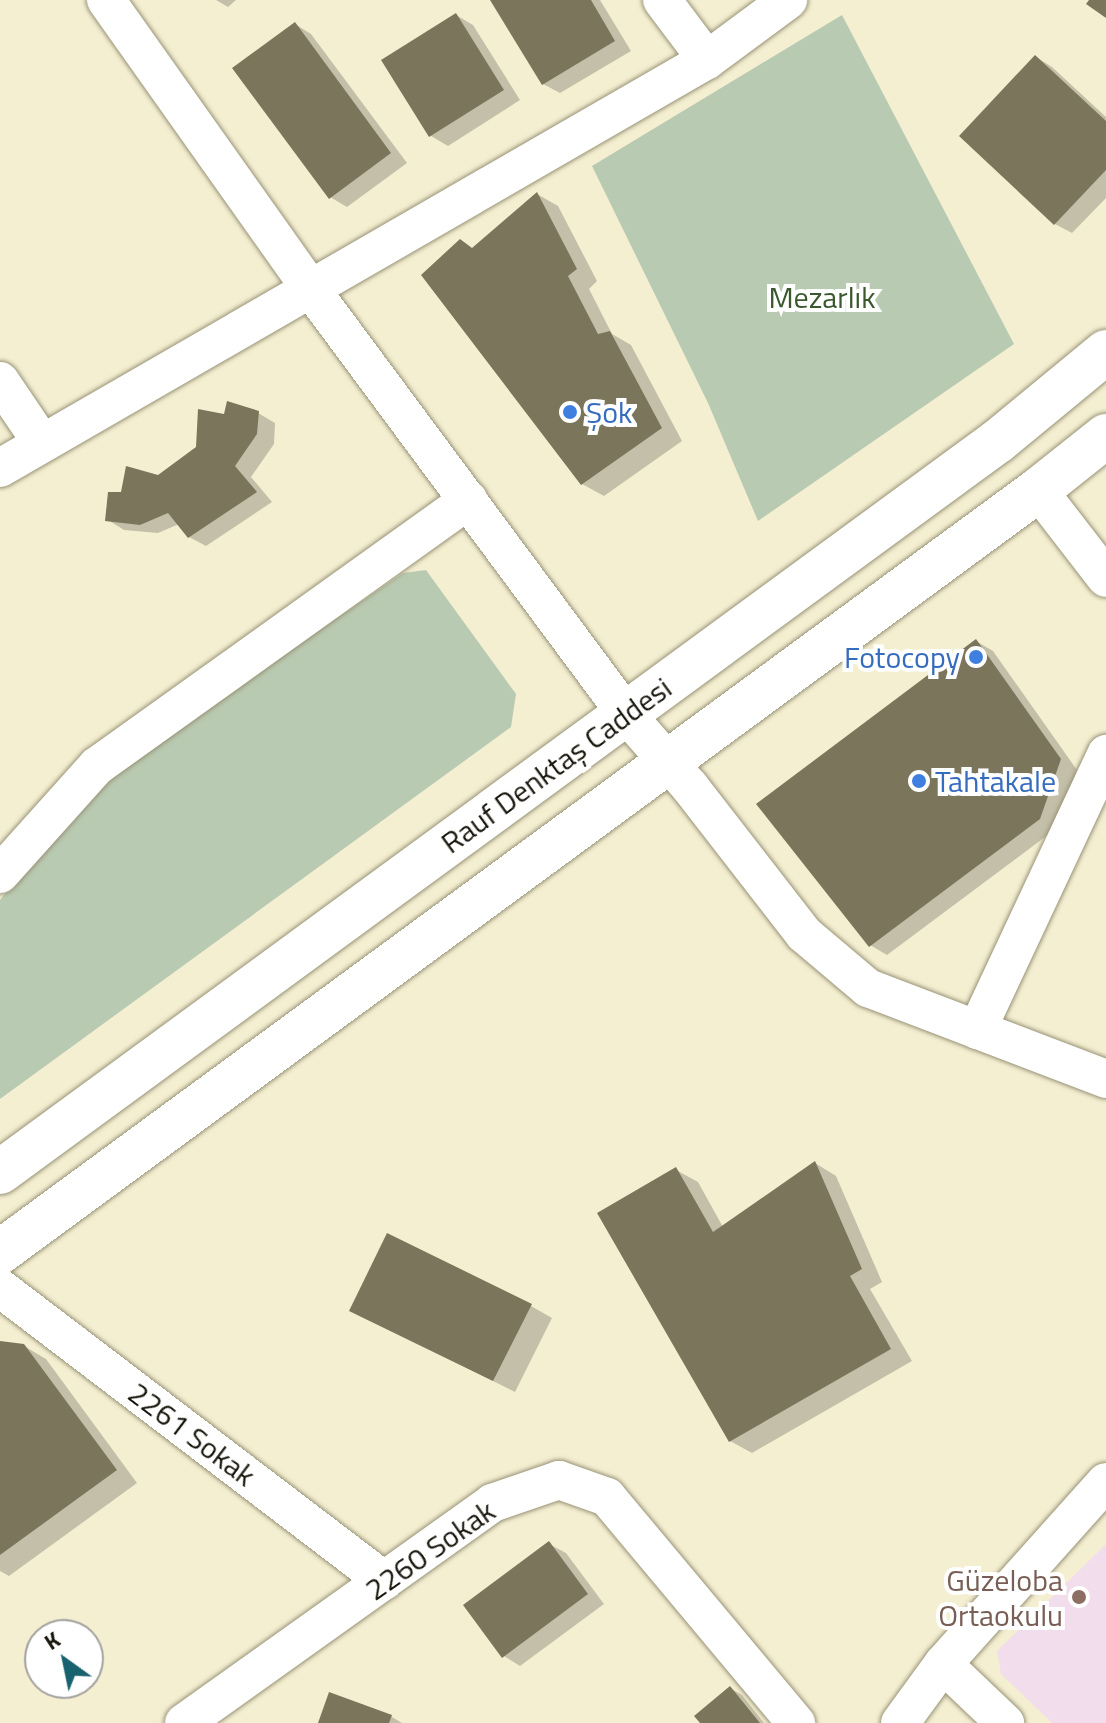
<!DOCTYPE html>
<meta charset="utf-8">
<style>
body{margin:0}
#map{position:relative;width:1106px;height:1723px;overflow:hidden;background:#f5efd2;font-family:"Titillium Web",sans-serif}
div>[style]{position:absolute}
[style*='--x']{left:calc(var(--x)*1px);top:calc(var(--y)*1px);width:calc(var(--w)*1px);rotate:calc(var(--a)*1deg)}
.education>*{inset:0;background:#f2ddec}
.green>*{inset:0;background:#b9cab2}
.shadow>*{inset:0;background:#0003}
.building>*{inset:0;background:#7b765b}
.roads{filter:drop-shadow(0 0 2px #989377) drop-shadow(0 0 2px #989377)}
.minor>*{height:38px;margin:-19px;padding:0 19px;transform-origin:19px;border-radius:19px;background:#fff}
.major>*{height:44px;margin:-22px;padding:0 22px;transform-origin:22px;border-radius:22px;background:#fff}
.dots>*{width:22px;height:22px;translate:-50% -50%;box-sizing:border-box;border:4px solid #fff;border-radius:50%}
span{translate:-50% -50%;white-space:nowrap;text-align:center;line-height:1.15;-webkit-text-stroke:8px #fff;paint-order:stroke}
.park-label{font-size:30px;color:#3b582f}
.shop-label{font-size:30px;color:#366cbe}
.left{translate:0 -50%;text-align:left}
.right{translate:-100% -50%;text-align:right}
.street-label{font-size:30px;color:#18160c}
.education-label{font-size:30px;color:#785e54}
.north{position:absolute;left:24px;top:1619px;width:80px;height:80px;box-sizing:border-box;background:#fff;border:2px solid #a3a29e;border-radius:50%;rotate:327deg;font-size:22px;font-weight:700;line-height:32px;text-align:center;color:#18160c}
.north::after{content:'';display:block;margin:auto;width:28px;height:36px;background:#18616f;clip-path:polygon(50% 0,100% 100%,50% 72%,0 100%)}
</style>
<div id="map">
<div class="education">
<div style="clip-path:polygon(1106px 1544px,1106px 1723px,1052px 1723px,1001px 1674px,997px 1651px)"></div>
</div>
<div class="green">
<div style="clip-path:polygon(842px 15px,1014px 344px,758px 521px,708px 403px,592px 166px)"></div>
<div style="clip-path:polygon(426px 570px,516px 694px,511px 727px,0 1099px,0 900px,29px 861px,132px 759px,403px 573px)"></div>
</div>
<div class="shadow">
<div style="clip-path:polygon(216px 0,236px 0,228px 7px)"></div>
<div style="clip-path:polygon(493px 0,600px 0,631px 51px,560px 93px,543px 84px)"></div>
<div style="clip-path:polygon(456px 15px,473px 25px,520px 100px,448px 146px,431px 136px)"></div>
<div style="clip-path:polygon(295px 24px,311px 34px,407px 163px,347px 207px,330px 197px)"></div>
<div style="clip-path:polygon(1036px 57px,1052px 67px,1106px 117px,1106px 198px,1072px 233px,1055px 224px,962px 135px)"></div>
<div style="clip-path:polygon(537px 194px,558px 206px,597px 281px,589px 289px,612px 334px,631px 345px,682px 441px,604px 496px,582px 484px,473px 249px)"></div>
<div style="clip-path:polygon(258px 413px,275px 423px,274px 444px,251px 477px,272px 502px,206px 546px,189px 537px,179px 524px,158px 533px,124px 530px,108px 520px,123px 494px,159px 477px,198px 448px,226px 416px)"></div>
<div style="clip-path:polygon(976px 641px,993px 651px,1077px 770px,1057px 828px,887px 955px,870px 945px)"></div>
<div style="clip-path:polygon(815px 1163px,836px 1176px,882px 1282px,870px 1289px,912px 1361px,752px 1453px,730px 1441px,676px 1170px,698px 1182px,723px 1227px)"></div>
<div style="clip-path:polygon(531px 1306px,552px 1318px,515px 1392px,351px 1310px)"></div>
<div style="clip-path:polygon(0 1343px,24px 1346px,46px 1359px,137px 1483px,9px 1576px,0 1571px)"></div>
<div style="clip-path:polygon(549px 1544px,566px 1553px,604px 1604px,520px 1666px,504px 1656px)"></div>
<div style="clip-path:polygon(730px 1688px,742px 1695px,764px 1723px,703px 1723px)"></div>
<div style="clip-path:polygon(331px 1695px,392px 1717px,402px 1723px,320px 1723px)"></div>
</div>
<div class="building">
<div style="clip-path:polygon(490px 0,591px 0,615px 41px,542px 85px)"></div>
<div style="clip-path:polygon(1089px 0,1106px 0,1106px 18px,1086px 4px)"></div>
<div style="clip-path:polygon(456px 13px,504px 90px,429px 137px,381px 60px)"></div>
<div style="clip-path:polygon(295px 22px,391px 153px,329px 199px,232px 68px)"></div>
<div style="clip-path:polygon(1035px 55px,1106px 121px,1106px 170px,1054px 225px,959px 136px)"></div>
<div style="clip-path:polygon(537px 192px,577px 269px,568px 276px,598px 334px,610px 331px,662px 428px,581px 485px,421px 275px,460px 239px,472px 248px)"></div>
<div style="clip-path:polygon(227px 401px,259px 411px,257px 434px,235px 466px,257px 492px,188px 538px,168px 513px,140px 525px,105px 521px,108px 492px,121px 492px,126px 466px,158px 475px,196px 447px,198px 409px,224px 414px)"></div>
<div style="clip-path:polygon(976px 639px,1061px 759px,1040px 819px,869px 947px,756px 804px)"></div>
<div style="clip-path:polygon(815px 1161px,862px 1269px,850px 1276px,891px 1349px,729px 1442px,597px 1213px,676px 1167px,713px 1232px)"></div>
<div style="clip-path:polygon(387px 1233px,532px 1304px,493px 1381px,349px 1311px)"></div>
<div style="clip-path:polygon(0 1341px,24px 1344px,117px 1470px,0 1555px)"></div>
<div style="clip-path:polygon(549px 1541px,588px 1594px,502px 1658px,463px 1605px)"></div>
<div style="clip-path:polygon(730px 1686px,760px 1723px,700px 1723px,694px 1716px)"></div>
<div style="clip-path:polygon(329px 1692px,392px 1715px,389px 1723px,318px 1723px)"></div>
</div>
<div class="roads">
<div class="minor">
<div style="--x:106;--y:0;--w:353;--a:54.7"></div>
<div style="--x:310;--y:288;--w:530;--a:53.43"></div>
<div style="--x:626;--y:714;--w:97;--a:48.8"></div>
<div style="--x:690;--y:787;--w:186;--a:52.2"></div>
<div style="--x:804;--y:934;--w:84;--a:40.2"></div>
<div style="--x:868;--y:988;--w:255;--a:20.9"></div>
<div style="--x:662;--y:0;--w:75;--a:53.1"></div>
<div style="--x:0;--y:381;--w:75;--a:55.9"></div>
<div style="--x:0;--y:468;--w:816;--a:-29.99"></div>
<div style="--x:707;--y:60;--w:101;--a:-36.5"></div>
<div style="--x:1038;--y:490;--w:111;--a:52.3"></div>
<div style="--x:0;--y:874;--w:145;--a:-48.1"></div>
<div style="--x:97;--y:766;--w:457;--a:-35.6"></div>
<div style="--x:977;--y:1030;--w:305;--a:-64.9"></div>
<div style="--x:0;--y:1288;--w:483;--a:37.3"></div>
<div style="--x:943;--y:1664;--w:86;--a:43.6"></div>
<div style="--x:184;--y:1723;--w:379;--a:-35.5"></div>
<div style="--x:492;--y:1503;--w:71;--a:-18.9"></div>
<div style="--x:559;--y:1480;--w:51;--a:19.5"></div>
<div style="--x:607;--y:1497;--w:295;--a:50.1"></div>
<div style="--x:900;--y:1723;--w:73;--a:-53.9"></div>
<div style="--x:943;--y:1664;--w:244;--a:-48.2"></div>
</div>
<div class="major">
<div style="--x:0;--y:1172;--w:1237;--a:-36.22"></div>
<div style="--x:998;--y:441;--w:140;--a:-39.5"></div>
<div style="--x:0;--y:1252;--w:1288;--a:-36.28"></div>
<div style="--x:1038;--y:490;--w:87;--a:-38.5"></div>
</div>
</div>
<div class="dots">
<div style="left:570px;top:412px;background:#3f7fe0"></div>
<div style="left:976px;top:657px;background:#3f7fe0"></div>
<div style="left:919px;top:781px;background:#3f7fe0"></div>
<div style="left:1079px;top:1597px;background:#8d6e63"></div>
</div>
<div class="park-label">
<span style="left:822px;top:297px">Mezarlık</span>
</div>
<div class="shop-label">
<span class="left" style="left:586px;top:412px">Şok</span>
<span class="right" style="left:960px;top:657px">Fotocopy</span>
<span class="left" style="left:935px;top:781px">Tahtakale</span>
</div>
<div class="street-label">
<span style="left:556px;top:765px;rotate:-36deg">Rauf Denktaş Caddesi</span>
<span style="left:192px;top:1434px;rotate:37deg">2261 Sokak</span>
<span style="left:430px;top:1550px;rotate:-35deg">2260 Sokak</span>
</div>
<div class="education-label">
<span class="right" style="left:1063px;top:1597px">Güzeloba<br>Ortaokulu</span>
</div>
<div class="north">K</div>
</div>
